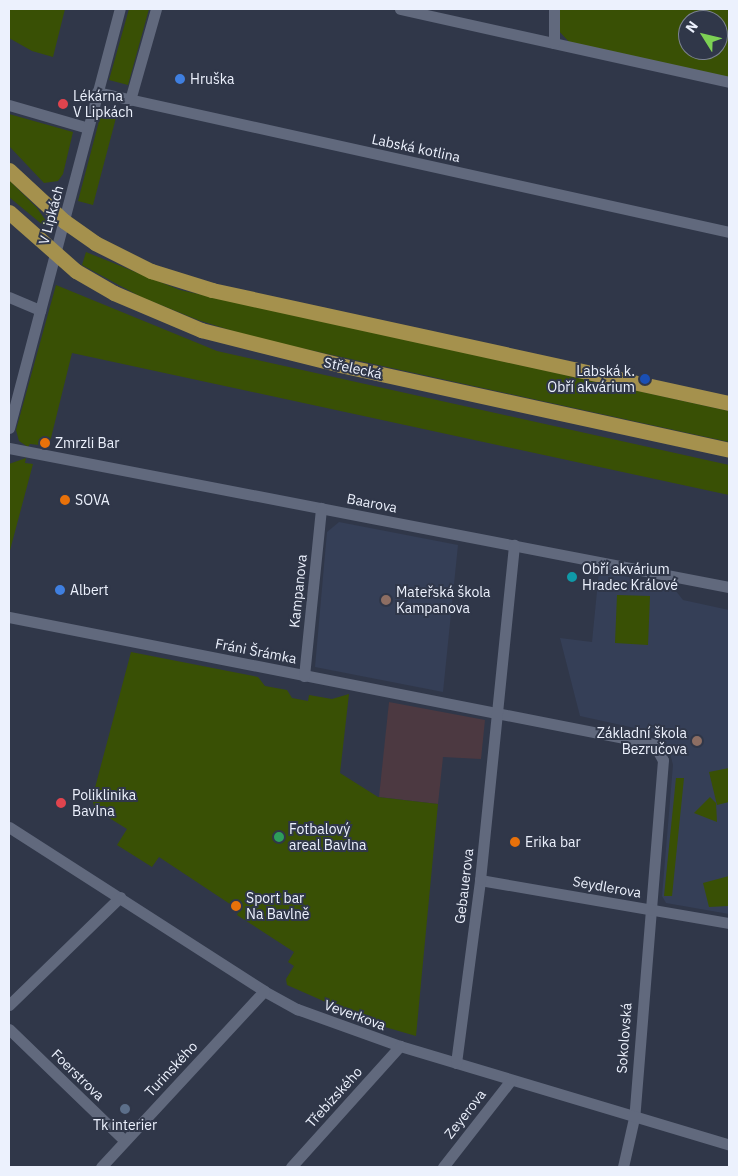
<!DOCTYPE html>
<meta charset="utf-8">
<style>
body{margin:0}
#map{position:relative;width:738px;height:1176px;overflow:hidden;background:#303749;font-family:"IBM Plex Sans",sans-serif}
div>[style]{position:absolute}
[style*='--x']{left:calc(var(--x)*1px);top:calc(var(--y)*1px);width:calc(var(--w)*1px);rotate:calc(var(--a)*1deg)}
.industrial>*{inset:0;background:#4c3941}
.built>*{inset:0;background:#353f57}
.green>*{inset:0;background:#395005}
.minor>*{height:11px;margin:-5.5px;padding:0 5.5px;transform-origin:5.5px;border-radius:5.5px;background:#61697d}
.major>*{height:15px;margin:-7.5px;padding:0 7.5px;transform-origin:7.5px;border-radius:7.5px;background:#a5914d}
.dots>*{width:14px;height:14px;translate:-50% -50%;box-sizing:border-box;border:2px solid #303749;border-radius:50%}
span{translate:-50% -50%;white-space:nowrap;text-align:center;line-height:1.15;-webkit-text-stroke:4px #303749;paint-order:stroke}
.poi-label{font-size:14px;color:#ecf1fd}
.left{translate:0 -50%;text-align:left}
.right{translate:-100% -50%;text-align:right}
.street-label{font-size:14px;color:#ecf1fd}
.frame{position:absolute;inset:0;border:10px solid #ecf1fd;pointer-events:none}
.north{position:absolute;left:678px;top:10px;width:50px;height:50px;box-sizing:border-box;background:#303749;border:1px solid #7b8191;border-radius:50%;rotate:306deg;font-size:14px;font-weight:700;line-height:20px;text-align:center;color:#ecf1fd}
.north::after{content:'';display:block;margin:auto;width:18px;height:22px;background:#7dd154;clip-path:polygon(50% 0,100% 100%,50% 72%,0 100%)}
</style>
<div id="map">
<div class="industrial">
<div style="clip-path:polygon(389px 702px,485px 720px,481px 759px,443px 757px,438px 804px,379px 797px)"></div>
</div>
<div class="built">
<div style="clip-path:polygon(339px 522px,458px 545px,443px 692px,315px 667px,327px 532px)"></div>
<div style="clip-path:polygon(599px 571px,672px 586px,683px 600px,729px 610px,729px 914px,666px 903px,662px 896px,673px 765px,668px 745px,653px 732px,580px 716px,560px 638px,592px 642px)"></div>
</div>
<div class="green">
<div style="clip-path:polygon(9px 9px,65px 9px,53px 57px,32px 51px,9px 38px)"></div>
<div style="clip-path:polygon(129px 9px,149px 9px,128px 85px,109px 80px)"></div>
<div style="clip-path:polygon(evenodd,559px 9px,729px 9px,729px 79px,571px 44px,558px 30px,559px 9px,688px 20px,718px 20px,718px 50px,688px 50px,688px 20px)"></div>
<div style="clip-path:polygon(102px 110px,117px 114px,93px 205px,78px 201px)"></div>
<div style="clip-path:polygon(9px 114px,73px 132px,63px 174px,58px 181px,44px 183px,9px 146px)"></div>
<div style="clip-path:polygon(9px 180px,37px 208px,46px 221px,44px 226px,9px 197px)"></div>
<div style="clip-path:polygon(86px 252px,180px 290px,729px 411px,729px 442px,255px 338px,198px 320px,141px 297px,82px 265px)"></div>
<div style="clip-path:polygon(56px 285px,217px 351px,729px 465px,729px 495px,72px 353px,49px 446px,30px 444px,28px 447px,19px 441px,16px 430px)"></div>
<div style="clip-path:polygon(26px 458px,25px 463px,33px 464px,9px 554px,9px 464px)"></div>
<div style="clip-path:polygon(617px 595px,650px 596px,648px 645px,615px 643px)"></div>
<div style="clip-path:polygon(131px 652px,258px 677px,265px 686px,287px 690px,292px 698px,308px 701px,309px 695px,332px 699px,349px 694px,340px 773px,378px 797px,438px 804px,416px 1036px,378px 1025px,287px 985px,286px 979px,294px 966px,288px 962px,294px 952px,237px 915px,239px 910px,159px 857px,152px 867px,117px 845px,127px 829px,95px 809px,92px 799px)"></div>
<div style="clip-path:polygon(729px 768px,729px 802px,717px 805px,709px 772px)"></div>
<div style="clip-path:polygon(676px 778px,684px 778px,672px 896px,664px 896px)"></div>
<div style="clip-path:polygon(710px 797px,716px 803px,717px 822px,694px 813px)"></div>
<div style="clip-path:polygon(729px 876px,729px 910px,728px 906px,709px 907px,703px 883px)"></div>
</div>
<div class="minor">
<div style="--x:400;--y:9;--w:337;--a:12.5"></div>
<div style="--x:554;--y:43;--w:34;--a:-90"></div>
<div style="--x:97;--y:92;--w:647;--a:12.49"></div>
<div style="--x:130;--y:100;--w:95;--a:-74.1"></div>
<div style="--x:9;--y:105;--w:82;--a:16.2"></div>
<div style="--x:9;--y:297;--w:34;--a:23"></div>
<div style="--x:9;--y:428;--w:433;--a:-75.2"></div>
<div style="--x:9;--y:448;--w:733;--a:10.93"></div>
<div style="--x:9;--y:617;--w:657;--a:11.14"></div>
<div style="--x:654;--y:744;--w:18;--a:61"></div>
<div style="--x:663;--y:760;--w:359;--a:94.6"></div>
<div style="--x:634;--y:1118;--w:50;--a:102.7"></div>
<div style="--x:304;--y:676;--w:169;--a:-84.2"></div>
<div style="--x:9;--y:827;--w:303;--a:32.7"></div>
<div style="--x:264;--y:991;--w:38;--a:29"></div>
<div style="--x:297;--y:1009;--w:109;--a:19.8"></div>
<div style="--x:400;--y:1046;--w:344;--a:16.7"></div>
<div style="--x:480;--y:880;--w:253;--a:9.8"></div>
<div style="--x:9;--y:1005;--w:155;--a:-44.2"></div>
<div style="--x:9;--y:1029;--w:161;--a:44"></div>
<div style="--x:456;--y:1063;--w:185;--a:-82.5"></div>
<div style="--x:480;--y:880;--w:337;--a:-84.2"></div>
<div style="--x:101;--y:1167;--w:240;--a:-47.2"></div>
<div style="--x:291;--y:1167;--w:163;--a:-48"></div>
<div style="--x:443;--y:1167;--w:110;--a:-52"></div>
</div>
<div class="major">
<div style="--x:9;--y:170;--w:75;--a:42.8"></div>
<div style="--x:64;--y:221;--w:38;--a:35"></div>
<div style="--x:95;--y:243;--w:63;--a:26.6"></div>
<div style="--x:151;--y:271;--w:64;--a:17.3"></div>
<div style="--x:212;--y:290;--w:529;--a:12.33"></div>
<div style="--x:9;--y:212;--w:89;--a:41.4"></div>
<div style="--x:76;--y:271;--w:44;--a:30.1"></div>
<div style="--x:114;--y:293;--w:95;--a:23"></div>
<div style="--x:201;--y:330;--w:143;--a:14.1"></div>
<div style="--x:340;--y:365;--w:398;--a:12.3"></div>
</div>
<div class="dots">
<div style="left:180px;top:79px;background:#3f7fe0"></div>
<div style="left:63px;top:104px;background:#e0444e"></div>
<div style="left:645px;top:379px;background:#1a4fb4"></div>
<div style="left:45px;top:443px;background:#e8710a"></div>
<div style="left:65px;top:500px;background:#e8710a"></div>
<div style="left:572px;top:577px;background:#0f9aa8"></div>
<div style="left:60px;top:590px;background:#3f7fe0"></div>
<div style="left:386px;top:600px;background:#8d6e63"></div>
<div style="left:697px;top:741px;background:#8d6e63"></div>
<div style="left:61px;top:803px;background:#e0444e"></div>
<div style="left:279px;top:837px;background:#2e9e5b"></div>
<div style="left:515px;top:842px;background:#e8710a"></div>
<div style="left:236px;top:906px;background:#e8710a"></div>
<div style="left:125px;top:1109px;background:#5c6f8a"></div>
</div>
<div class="poi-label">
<span class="left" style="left:190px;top:79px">Hruška</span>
<span class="left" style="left:73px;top:104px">Lékárna<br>V Lipkách</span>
<span class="right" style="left:635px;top:379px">Labská k.<br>Obří akvárium</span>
<span class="left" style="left:55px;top:443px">Zmrzli Bar</span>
<span class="left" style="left:75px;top:500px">SOVA</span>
<span class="left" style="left:582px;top:577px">Obří akvárium<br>Hradec Králové</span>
<span class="left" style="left:70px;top:590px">Albert</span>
<span class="left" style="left:396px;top:600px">Mateřská škola<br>Kampanova</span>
<span class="right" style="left:687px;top:741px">Základní škola<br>Bezručova</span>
<span class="left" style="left:72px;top:803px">Poliklinika<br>Bavlna</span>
<span class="left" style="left:289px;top:837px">Fotbalový<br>areal Bavlna</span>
<span class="left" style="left:525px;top:842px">Erika bar</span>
<span class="left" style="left:246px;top:906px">Sport bar<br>Na Bavlně</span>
<span style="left:125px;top:1125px">Tk interier</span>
</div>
<div class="street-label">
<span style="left:416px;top:148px;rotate:12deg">Labská kotlina</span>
<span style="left:51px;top:215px;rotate:-75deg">V Lipkách</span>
<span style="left:353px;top:368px;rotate:12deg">Střelecká</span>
<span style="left:372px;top:503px;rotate:11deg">Baarova</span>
<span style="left:298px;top:591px;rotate:-84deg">Kampanova</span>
<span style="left:256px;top:651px;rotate:11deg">Fráni Šrámka</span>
<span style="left:464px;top:886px;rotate:-83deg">Gebauerova</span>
<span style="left:607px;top:887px;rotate:10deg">Seydlerova</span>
<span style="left:355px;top:1015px;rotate:20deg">Veverkova</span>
<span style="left:624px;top:1038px;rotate:-86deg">Sokolovská</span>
<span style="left:171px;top:1069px;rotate:-47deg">Turinského</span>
<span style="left:78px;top:1075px;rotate:44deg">Foerstrova</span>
<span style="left:334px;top:1097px;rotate:-48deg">Třebízského</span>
<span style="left:465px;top:1114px;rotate:-52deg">Zeyerova</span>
</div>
<div class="frame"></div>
<div class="north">N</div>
</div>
